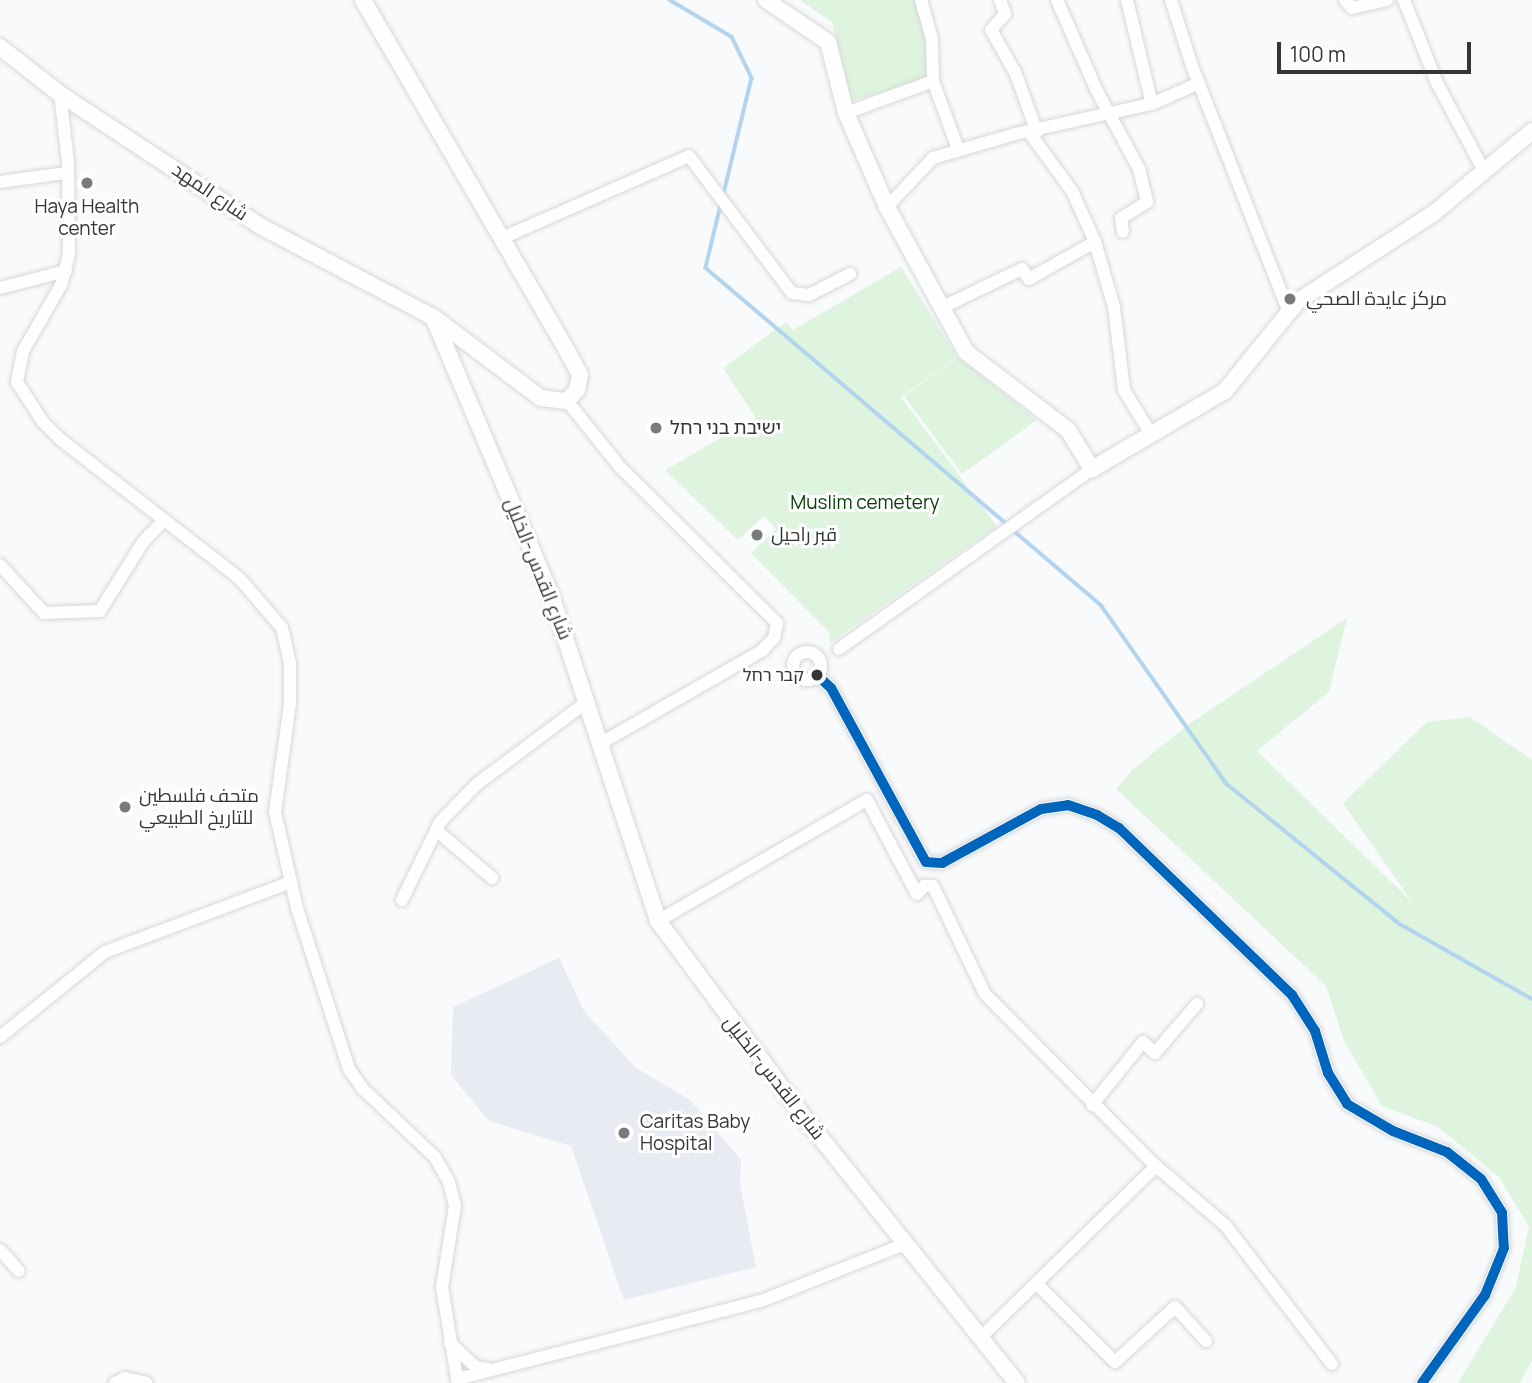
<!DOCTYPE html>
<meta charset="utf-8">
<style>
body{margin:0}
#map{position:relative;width:1532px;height:1383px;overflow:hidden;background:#f8fafc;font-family:Manrope,Cairo,"Noto Sans Hebrew",sans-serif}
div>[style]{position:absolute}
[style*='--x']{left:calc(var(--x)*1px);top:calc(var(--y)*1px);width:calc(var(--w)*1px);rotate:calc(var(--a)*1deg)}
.built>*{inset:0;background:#e9ebf3}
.green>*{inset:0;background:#def4de}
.stream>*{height:3.5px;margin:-1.75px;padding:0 1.75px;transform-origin:1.75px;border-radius:1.75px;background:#b3d4ef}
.roads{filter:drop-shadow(0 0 2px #d6d7d8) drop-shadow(0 0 2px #d6d7d8)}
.street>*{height:12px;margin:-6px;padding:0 6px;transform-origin:6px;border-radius:6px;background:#fefeff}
.street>.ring{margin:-6px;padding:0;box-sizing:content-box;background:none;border:12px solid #fefeff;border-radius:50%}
.secondary>*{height:16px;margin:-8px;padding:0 8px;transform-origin:8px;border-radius:8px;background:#fefeff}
.bus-1>*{height:10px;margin:-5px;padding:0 5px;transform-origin:5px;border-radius:5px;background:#0065bd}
.dots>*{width:19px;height:19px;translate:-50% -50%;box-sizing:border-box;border:4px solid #fff;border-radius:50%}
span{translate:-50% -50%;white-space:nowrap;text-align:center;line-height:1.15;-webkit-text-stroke:6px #fff;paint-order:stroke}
.bus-label{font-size:17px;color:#343536}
.right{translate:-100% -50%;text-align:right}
.street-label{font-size:19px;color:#343536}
.poi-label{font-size:19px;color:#343536}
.left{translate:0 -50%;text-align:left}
.park-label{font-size:19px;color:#053e04}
.scale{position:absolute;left:1277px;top:42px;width:194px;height:32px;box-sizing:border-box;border:4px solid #343536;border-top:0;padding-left:9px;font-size:21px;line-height:24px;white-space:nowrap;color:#343536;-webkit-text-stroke:5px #fff;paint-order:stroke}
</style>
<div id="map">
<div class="built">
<div style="clip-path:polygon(559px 958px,584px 1011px,636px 1068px,690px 1100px,741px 1160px,740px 1184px,756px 1267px,624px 1300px,571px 1146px,489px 1121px,451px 1075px,453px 1007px)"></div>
</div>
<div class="green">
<div style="clip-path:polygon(800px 0,918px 0,930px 42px,927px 79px,851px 101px,832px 22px)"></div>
<div style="clip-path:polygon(901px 267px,957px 357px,901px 397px,997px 526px,830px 643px,829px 632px,751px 553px,776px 529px,764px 516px,738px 540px,665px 470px,756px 418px,723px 368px,786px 322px,793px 330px)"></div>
<div style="clip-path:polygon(958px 357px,1037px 420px,962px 474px,904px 396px)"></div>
<div style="clip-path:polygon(1347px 618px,1329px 692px,1257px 751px,1412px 902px,1343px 803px,1427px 722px,1470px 717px,1532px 760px,1532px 1360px,1520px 1383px,1458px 1383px,1516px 1287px,1529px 1227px,1499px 1177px,1438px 1127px,1382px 1106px,1344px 1041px,1326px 986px,1116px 789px,1132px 770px,1189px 724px)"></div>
</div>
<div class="stream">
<div style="--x:670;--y:0;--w:72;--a:30.8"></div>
<div style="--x:732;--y:37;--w:46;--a:64"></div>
<div style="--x:752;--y:78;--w:119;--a:103.6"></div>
<div style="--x:721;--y:205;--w:65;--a:103.4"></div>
<div style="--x:706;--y:268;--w:397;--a:40.4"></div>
<div style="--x:1013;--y:530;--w:116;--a:40.4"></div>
<div style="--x:1101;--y:605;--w:219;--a:54.9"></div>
<div style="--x:1227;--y:784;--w:223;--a:39"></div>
<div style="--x:1400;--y:924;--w:152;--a:29.6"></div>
</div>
<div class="roads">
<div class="street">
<div style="--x:921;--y:0;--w:41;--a:74.2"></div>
<div style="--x:932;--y:39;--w:42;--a:88.6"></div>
<div style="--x:933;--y:81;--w:72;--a:69.8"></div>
<div style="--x:1000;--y:0;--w:15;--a:70"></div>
<div style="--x:1005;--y:14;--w:21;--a:131"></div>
<div style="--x:991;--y:30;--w:48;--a:60.3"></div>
<div style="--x:1015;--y:72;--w:64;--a:69.9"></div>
<div style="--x:1057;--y:0;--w:99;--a:66.3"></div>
<div style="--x:1097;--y:91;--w:89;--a:61.7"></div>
<div style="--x:1139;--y:169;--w:34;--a:76"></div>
<div style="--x:1147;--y:202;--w:31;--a:148"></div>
<div style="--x:1121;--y:218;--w:14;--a:82"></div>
<div style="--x:1127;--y:0;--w:107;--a:76.5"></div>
<div style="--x:1171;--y:0;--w:69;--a:72.3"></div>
<div style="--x:1192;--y:66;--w:264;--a:68.5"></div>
<div style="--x:1345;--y:0;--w:11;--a:49"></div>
<div style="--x:1352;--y:8;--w:36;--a:-13"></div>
<div style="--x:1404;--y:0;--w:89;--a:68.3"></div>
<div style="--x:1437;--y:83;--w:100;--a:61.9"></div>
<div style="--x:60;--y:94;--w:67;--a:83.2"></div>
<div style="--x:68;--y:161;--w:93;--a:89.4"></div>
<div style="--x:69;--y:254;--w:32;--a:104"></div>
<div style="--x:61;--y:285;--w:76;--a:119.9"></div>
<div style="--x:23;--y:351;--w:32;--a:101"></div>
<div style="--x:17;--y:382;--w:48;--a:57"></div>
<div style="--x:43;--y:422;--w:25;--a:45"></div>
<div style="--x:61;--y:440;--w:225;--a:37.8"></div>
<div style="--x:239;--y:578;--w:66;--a:49.3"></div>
<div style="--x:282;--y:628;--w:35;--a:77"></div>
<div style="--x:290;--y:662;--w:42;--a:90"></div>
<div style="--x:290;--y:704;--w:109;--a:97.9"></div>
<div style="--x:275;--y:812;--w:98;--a:77.1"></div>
<div style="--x:297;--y:908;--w:169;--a:72.1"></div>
<div style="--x:349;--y:1069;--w:24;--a:55"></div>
<div style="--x:363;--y:1089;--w:99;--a:43.4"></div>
<div style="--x:435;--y:1157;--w:29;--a:61"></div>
<div style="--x:449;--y:1182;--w:25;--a:76"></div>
<div style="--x:455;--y:1206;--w:82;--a:99.1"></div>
<div style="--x:442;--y:1287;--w:93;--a:80.7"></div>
<div style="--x:846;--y:113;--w:93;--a:-20.2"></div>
<div style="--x:1029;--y:132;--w:73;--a:53.9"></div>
<div style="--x:1072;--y:191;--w:56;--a:65.7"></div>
<div style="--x:1095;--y:242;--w:68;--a:73.7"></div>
<div style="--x:1114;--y:307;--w:84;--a:83.1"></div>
<div style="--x:1124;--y:390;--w:52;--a:58.5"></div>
<div style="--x:0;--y:182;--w:67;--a:-7.8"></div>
<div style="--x:887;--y:207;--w:67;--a:-46.8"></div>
<div style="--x:933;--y:158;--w:85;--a:-16.3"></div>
<div style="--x:1015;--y:134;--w:140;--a:-12.4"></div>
<div style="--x:1152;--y:104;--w:51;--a:-24.1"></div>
<div style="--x:500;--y:239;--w:206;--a:-23.7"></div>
<div style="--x:689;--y:156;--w:171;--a:53.1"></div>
<div style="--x:792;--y:293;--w:17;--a:7"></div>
<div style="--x:809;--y:295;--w:46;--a:-27.1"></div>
<div style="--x:0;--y:288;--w:68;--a:-14.4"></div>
<div style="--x:943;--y:307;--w:88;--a:-25.7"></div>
<div style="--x:1022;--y:269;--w:12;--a:55"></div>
<div style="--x:1029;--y:279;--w:76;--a:-29.3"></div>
<div style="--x:567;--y:401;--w:85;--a:51.2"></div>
<div style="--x:620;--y:467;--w:221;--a:44.8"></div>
<div style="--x:777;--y:623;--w:15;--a:101"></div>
<div style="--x:774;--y:638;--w:16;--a:133"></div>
<div style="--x:763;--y:650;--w:185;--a:150.1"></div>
<div style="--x:0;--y:565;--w:65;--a:47.5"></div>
<div style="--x:44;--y:613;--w:56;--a:-2"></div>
<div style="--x:100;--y:611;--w:81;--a:-58.1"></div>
<div style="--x:143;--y:542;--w:30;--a:-46"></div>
<div style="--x:839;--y:649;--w:310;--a:-35.4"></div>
<div class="ring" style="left:793px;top:652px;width:16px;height:16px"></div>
<div style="--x:817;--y:675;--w:19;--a:43"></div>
<div style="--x:831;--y:688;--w:198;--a:61.4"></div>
<div style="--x:926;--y:862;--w:16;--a:4"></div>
<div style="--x:942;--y:863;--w:113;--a:-28.6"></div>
<div style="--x:1041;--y:809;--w:27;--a:-8"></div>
<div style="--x:1068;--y:805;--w:31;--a:19"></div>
<div style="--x:1097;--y:815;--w:26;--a:31"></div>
<div style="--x:1119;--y:828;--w:240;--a:44"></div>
<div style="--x:1292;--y:995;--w:43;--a:57.4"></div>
<div style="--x:1315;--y:1031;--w:44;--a:72.8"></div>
<div style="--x:1328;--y:1073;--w:36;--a:58"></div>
<div style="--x:1347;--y:1104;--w:53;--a:30.4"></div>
<div style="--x:1393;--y:1131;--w:58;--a:21.3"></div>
<div style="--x:1447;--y:1152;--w:43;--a:38.5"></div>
<div style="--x:1481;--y:1179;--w:40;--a:58"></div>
<div style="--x:1502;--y:1213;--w:35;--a:87"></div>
<div style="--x:1504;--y:1248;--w:51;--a:112"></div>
<div style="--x:1485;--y:1295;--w:108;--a:125.6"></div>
<div style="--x:436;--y:830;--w:74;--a:40.6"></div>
<div style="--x:402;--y:900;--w:87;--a:-64"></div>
<div style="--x:440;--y:822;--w:53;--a:-45.8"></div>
<div style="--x:477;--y:784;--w:139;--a:-36.8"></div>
<div style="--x:658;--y:921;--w:241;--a:-30.1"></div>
<div style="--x:867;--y:800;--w:106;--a:62"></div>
<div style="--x:917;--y:894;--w:11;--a:-49"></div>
<div style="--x:924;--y:886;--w:9;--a:0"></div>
<div style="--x:933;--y:886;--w:120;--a:64.3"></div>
<div style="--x:985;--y:994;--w:243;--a:45.2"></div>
<div style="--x:1156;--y:1166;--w:92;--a:40.6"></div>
<div style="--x:1226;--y:1226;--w:174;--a:52.5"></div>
<div style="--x:0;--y:1037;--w:135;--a:-39"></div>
<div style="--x:105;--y:952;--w:199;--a:-20.6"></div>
<div style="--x:1092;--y:1105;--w:81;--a:-51"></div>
<div style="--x:1143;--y:1042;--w:16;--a:43"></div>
<div style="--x:1155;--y:1053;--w:65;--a:-49.4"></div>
<div style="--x:0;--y:1250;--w:28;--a:48"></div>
<div style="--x:1036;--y:1283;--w:112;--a:45"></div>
<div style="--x:1115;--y:1362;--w:81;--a:-42.5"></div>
<div style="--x:1175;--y:1307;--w:46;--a:47.6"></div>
<div style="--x:981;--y:1337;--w:245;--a:-44.3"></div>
<div style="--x:450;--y:1343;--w:35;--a:43"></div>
<div style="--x:476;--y:1367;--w:12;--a:9"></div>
<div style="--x:115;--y:1383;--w:11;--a:-27"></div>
<div style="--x:125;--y:1378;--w:22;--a:13"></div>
<div style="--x:458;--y:1383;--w:4;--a:-104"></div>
<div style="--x:457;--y:1379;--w:314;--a:-14.4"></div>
<div style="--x:761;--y:1301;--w:155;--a:-21.6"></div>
</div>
<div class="secondary">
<div style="--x:766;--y:0;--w:75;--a:34.1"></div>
<div style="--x:828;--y:42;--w:73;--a:75.8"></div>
<div style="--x:846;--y:113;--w:103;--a:66.4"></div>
<div style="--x:887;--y:207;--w:165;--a:61.4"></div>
<div style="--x:966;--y:352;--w:128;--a:37.4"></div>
<div style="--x:1068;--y:430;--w:46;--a:58.4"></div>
<div style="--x:1092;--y:469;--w:154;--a:-30.4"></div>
<div style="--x:1225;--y:391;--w:116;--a:-51"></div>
<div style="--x:1298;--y:301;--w:162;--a:-32.9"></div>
<div style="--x:1434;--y:213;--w:128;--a:-39.9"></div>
<div style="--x:0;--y:47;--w:76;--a:38.1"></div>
<div style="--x:60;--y:94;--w:242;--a:33.4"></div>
<div style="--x:262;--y:227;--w:193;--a:27.8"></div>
<div style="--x:433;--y:317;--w:135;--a:36.9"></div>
<div style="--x:541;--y:398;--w:26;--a:7"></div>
<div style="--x:567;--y:401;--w:15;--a:-48"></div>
<div style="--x:577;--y:390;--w:15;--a:-79"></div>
<div style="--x:580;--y:375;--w:24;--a:-118"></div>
<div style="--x:569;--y:354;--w:410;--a:-120.2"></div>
<div style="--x:433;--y:317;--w:305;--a:67"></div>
<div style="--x:552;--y:598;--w:340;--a:71.8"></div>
<div style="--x:658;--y:921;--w:251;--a:53.3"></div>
<div style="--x:808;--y:1122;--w:334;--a:51.3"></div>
</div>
</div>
<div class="bus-1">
<div style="--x:817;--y:675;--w:19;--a:43"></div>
<div style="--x:831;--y:688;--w:198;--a:61.4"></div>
<div style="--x:926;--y:862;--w:16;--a:4"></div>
<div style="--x:942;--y:863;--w:113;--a:-28.6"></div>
<div style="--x:1041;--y:809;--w:27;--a:-8"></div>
<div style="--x:1068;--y:805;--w:31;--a:19"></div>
<div style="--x:1097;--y:815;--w:26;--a:31"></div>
<div style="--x:1119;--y:828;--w:240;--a:44"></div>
<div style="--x:1292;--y:995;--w:43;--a:57.4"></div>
<div style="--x:1315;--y:1031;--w:44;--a:72.8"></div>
<div style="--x:1328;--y:1073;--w:36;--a:58"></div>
<div style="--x:1347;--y:1104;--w:53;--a:30.4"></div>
<div style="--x:1393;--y:1131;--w:58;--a:21.3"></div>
<div style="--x:1447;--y:1152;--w:43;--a:38.5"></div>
<div style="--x:1481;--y:1179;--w:40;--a:58"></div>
<div style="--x:1502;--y:1213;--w:35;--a:87"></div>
<div style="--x:1504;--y:1248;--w:51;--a:112"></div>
<div style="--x:1485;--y:1295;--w:108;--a:125.6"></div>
</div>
<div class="dots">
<div style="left:87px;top:183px;background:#797a7b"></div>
<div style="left:1290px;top:299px;background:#797a7b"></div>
<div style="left:656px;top:428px;background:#797a7b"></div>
<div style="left:757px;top:535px;background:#797a7b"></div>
<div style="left:817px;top:675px;background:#343536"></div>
<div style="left:125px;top:807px;background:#797a7b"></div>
<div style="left:624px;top:1133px;background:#797a7b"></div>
</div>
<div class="bus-label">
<span class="right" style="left:804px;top:675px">קבר רחל</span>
</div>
<div class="street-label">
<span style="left:210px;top:192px;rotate:34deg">شارع المهد</span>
<span style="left:538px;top:569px;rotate:68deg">شارع القدس-الخليل</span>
<span style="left:774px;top:1078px;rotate:52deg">شارع القدس-الخليل</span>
</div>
<div class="poi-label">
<span style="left:87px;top:218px">Haya Health<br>center</span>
<span class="left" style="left:1306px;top:299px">مركز عايدة الصحي</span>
<span class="left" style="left:670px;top:428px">ישיבת בני רחל</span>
<span class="left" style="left:771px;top:535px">قبر راحيل</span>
<span class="left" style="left:139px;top:807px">متحف فلسطين<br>للتاريخ الطبيعي</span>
<span class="left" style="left:640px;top:1133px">Caritas Baby<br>Hospital</span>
</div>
<div class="park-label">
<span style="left:865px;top:503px">Muslim cemetery</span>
</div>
<div class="scale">100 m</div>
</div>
